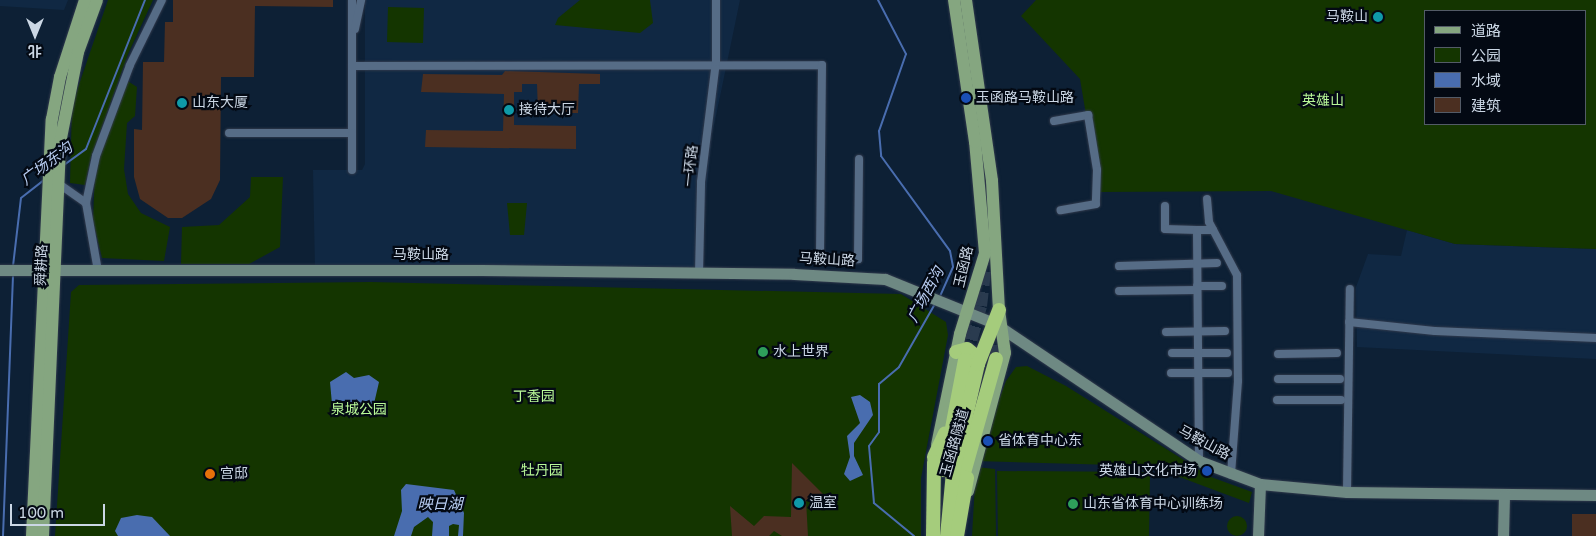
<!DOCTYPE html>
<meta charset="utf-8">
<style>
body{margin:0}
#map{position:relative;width:1596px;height:536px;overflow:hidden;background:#0d2035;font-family:"Varela Round","Noto Sans SC",sans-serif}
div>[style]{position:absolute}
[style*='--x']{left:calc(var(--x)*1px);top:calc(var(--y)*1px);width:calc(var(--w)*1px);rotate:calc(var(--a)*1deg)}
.built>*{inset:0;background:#102843}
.green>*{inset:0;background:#143500}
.round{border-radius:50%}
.water>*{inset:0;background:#496daf}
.stream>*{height:2px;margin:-1px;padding:0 1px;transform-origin:1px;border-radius:1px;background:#496daf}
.building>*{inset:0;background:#4b2f21}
.highway-tunnel>*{height:14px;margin-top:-7px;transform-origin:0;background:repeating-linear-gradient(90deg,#2a3b4f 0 14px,transparent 0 21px)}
.roads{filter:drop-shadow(0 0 1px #313a4c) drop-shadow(0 0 1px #313a4c)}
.street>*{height:8px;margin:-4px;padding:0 4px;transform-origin:4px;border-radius:4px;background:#566c86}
.secondary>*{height:11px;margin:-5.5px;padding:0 5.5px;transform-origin:5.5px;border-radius:5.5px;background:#6e8983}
.primary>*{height:12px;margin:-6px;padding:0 6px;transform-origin:6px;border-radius:6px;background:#85a680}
.highway>*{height:14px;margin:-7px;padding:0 7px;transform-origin:7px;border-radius:7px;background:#a5cc7c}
.dots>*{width:14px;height:14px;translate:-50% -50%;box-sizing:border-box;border:2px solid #030913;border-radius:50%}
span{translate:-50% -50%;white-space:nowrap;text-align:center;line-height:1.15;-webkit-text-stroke:4.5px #030913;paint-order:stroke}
.poi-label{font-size:14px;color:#cbd7e5}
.right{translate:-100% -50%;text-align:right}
.left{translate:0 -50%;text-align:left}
.park-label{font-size:14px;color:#b9f998}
.street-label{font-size:14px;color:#cbd7e5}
.water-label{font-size:15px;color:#b9cef3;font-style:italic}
.legend{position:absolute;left:1424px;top:10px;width:162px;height:115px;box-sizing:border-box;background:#030913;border:1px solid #535b67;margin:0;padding:6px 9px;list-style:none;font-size:15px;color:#cbd7e5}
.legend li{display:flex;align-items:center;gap:10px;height:25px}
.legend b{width:25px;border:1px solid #535b67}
.north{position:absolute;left:10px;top:10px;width:50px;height:50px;-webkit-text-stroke:4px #030913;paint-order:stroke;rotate:180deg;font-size:14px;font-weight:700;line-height:20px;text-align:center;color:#cbd7e5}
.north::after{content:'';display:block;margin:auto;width:18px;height:22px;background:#cbd7e5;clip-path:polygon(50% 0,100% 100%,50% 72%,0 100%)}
.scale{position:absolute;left:10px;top:504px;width:95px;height:22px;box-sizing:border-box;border:2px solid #cbd7e5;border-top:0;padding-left:6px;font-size:15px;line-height:18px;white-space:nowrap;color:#cbd7e5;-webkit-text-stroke:4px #030913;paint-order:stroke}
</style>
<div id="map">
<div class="built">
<div style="clip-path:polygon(0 0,68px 0,64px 10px,0 6px)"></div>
<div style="clip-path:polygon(365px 0,740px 0,712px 135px,699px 268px,315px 270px,313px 170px,362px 170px,365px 164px)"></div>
<div style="clip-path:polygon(1407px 230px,1455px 244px,1596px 249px,1596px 359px,1357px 347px,1356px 287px,1368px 254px,1401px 256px)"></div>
</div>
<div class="green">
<div style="clip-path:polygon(108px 0,153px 0,128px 54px,91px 157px,85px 185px,70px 183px,72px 105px)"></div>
<div style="clip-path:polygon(580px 0,650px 0,653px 23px,640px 33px,555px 25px,558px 18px)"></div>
<div style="clip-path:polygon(evenodd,1036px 0,1596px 0,1596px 249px,1455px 244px,1271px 191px,1099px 192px,1080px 79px,1021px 16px,1036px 0,1425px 11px,1585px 11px,1585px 124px,1425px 124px,1425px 11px)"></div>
<div style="clip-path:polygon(388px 7px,424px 8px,423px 43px,387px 42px)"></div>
<div style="clip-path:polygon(123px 78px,137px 87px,135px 116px,127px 123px,124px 169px,128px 194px,141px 213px,170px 227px,164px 261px,102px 258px,93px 221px,95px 169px)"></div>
<div style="clip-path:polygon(251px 177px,283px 177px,280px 247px,249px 264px,181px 264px,182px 227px,219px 225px,250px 197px)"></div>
<div style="clip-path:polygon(507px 203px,527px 203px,524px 235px,510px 235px)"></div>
<div style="clip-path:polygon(371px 282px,901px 294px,946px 322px,948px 335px,921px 478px,921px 536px,55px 536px,71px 292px,79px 285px)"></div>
<div style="clip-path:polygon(1027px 366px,1066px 386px,1211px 477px,1252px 492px,1249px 503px,1150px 466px,976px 461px,1006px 381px,1016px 367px)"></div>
<div style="clip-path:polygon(976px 467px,995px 469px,996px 536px,972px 536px)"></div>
<div style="clip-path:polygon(997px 471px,1150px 472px,1149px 536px,998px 536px)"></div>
<div class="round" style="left:1227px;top:516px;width:20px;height:20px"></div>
</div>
<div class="water">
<div style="clip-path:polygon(346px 372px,354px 378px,369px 375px,379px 382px,373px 408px,340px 409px,332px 404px,330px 382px)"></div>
<div style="clip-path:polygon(860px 395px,870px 402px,873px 415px,854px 443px,854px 456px,863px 475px,850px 481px,844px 474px,850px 457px,847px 436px,860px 423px,851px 397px)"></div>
<div style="clip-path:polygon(406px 484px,454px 490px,464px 513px,463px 536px,458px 536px,459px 525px,453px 524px,449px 526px,449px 536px,432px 536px,433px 522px,428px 517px,414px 527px,411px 536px,394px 536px,402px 511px,401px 490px)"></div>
<div style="clip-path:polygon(137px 515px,152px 517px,170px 536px,118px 536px,115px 531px,121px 518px)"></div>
</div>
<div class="stream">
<div style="--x:878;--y:0;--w:61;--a:62.6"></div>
<div style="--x:906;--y:54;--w:82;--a:109.3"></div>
<div style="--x:879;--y:131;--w:25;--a:85"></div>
<div style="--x:881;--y:156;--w:117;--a:54"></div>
<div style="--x:950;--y:251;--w:16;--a:79"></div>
<div style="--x:953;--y:267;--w:34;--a:114"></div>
<div style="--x:64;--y:165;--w:27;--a:-36"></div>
<div style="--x:86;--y:149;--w:160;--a:-68.4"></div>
<div style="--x:13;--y:266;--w:68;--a:-83.3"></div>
<div style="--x:21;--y:198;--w:29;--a:-38"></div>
<div style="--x:3;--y:536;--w:263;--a:-87.8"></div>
<div style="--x:914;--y:536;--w:52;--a:-140.5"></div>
<div style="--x:874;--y:503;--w:57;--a:-95"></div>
<div style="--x:869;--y:446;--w:17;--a:-54"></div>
<div style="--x:879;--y:432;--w:48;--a:-90"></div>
<div style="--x:879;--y:384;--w:26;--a:-40"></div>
<div style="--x:899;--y:367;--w:73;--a:-60.3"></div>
</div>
<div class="building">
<div style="clip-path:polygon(173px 0,333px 0,333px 7px,255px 6px,254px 77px,221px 77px,220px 180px,211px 199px,182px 218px,168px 218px,140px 199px,134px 177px,134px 129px,142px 130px,143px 62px,164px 62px,165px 22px,173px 22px)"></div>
<div style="clip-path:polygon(505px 71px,600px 74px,600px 84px,579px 84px,578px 113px,538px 113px,537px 84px,522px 84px,522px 92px,514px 92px,514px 125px,576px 126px,576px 149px,425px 147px,426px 130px,503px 131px,504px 94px,421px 92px,423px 74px,502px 75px)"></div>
<div style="clip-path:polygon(792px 463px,827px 498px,806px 500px,808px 536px,782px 536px,774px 531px,769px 536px,732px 536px,730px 506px,754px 526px,764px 516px,791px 517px)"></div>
<div style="clip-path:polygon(1572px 514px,1596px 514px,1596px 536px,1572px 536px)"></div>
</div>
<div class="highway-tunnel">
<div style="--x:996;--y:359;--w:41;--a:-88.6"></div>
<div style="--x:965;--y:360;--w:56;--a:-74.5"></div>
<div style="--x:980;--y:306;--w:42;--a:-83.2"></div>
</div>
<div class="roads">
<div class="street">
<div style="--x:352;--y:0;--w:133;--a:90"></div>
<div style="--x:355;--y:29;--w:30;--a:-78"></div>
<div style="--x:352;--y:66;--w:470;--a:-0.1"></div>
<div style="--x:822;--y:65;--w:193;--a:90.6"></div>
<div style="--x:820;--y:258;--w:38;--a:2"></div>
<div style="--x:858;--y:259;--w:100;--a:-89.4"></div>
<div style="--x:1054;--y:121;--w:35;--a:-10"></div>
<div style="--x:1088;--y:115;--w:56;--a:80.7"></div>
<div style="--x:1097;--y:170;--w:34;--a:92"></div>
<div style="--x:1096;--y:204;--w:36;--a:170"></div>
<div style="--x:229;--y:133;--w:123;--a:0"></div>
<div style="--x:352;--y:133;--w:37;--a:90"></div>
<div style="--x:59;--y:184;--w:33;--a:35"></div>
<div style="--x:1207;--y:199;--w:23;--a:85"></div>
<div style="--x:1209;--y:222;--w:60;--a:62.2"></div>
<div style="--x:1237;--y:275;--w:106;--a:89.5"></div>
<div style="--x:1238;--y:381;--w:94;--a:94.3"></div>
<div style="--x:1165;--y:206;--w:23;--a:90"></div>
<div style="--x:1165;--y:229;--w:32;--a:2"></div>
<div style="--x:1119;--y:266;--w:98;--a:-1.8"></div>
<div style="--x:98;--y:271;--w:69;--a:-100"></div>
<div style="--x:86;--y:203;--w:48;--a:-78"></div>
<div style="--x:96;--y:156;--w:97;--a:-69.5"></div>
<div style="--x:130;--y:65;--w:72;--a:-63.8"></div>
<div style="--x:699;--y:273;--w:91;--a:-88.7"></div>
<div style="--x:701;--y:182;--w:121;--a:-82.9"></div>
<div style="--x:716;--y:62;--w:62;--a:-90"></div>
<div style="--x:1197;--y:286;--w:25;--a:0"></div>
<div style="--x:1119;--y:291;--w:78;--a:-0.7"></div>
<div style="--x:1349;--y:322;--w:86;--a:6"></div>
<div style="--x:1435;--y:331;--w:161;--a:2.5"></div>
<div style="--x:1166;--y:332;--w:59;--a:-1"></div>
<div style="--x:1172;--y:353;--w:55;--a:0"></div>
<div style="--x:1278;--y:354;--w:59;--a:-1"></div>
<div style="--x:1171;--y:373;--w:57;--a:0"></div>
<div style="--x:1278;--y:379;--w:62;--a:0"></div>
<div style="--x:1277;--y:400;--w:64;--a:0"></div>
<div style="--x:1199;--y:461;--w:231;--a:-90.5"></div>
<div style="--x:1197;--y:230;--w:16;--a:0"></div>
<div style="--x:1347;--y:492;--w:203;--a:-89.2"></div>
</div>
<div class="secondary">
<div style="--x:0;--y:270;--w:481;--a:0"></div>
<div style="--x:481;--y:270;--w:313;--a:0.7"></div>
<div style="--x:794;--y:274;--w:91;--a:3.1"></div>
<div style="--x:885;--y:279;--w:118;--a:22"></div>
<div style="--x:994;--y:323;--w:247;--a:33.9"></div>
<div style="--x:1199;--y:461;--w:65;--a:20.7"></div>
<div style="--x:1260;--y:484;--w:87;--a:5.3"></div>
<div style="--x:1347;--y:492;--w:249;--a:0.7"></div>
<div style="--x:1258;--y:536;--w:52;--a:-87.8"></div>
<div style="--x:1503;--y:536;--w:42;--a:-88.6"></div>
</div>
<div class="primary">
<div style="--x:966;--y:0;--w:183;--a:81.8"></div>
<div style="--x:992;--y:181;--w:129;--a:86.9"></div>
<div style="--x:999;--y:310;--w:43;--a:82.1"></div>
<div style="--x:1005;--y:353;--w:143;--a:105"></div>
<div style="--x:937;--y:445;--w:113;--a:-78.3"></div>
<div style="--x:960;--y:334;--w:85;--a:-72.8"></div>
<div style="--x:985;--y:253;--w:111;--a:-95.1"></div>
<div style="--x:975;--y:142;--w:144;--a:-98.4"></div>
<div style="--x:32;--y:536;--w:417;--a:-87.3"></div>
<div style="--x:52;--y:119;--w:43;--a:-79.2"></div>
<div style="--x:60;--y:77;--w:81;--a:-72"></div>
<div style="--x:43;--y:536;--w:393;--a:-87.5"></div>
<div style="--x:60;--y:143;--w:93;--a:-78.8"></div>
<div style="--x:78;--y:52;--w:55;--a:-69.9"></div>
</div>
<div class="highway">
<div style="--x:956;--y:352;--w:11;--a:-15"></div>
<div style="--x:967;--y:349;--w:13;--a:39"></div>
<div style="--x:977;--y:357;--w:7;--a:82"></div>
<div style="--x:934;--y:457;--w:26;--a:-65"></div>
<div style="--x:944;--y:470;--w:112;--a:-79.2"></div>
<div style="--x:960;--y:487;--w:133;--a:-74.3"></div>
<div style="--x:933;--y:536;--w:74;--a:-89.2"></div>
<div style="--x:947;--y:536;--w:63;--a:-84.6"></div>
<div style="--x:953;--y:473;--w:112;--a:-77.1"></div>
<div style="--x:978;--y:364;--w:58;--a:-68.7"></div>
<div style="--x:957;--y:536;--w:59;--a:-80.2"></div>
</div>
</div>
<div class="dots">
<div style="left:1378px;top:17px;background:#0f9aa8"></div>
<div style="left:966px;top:98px;background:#1a4fb4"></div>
<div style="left:182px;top:103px;background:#0f9aa8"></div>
<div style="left:509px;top:110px;background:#0f9aa8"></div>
<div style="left:763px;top:352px;background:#2e9e5b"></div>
<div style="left:988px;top:441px;background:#1a4fb4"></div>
<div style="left:1207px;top:471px;background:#1a4fb4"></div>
<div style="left:210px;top:474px;background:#e8710a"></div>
<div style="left:799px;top:503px;background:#0f9aa8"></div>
<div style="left:1073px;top:504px;background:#2e9e5b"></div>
</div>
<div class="poi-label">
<span class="right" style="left:1368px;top:17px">马鞍山</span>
<span class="left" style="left:976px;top:98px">玉函路马鞍山路</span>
<span class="left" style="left:192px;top:103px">山东大厦</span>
<span class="left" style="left:519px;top:110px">接待大厅</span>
<span class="left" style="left:773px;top:352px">水上世界</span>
<span class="left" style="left:998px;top:441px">省体育中心东</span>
<span class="right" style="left:1197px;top:471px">英雄山文化市场</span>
<span class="left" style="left:220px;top:474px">宫邸</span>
<span class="left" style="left:809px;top:503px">温室</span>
<span class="left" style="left:1083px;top:504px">山东省体育中心训练场</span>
</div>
<div class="park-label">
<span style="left:1323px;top:101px">英雄山</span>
<span style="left:534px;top:397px">丁香园</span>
<span style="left:359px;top:410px">泉城公园</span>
<span style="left:542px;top:471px">牡丹园</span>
</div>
<div class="street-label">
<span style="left:691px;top:166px;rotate:-84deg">一环路</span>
<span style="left:421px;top:255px">马鞍山路</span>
<span style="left:827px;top:260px;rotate:3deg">马鞍山路</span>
<span style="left:42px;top:265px;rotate:-88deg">舜耕路</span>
<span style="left:964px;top:267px;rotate:-77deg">玉函路</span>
<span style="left:955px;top:443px;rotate:-74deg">玉函路隧道</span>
<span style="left:1204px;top:443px;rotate:28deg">马鞍山路</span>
</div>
<div class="water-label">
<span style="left:47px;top:164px;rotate:-37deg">广场东沟</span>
<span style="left:926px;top:295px;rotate:-62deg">广场西沟</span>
<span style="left:440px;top:505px">映日湖</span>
</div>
<ul class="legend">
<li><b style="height:6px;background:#85a680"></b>道路</li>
<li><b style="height:14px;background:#143500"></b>公园</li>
<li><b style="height:14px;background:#496daf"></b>水域</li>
<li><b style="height:14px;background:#4b2f21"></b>建筑</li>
</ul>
<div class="north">北</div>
<div class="scale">100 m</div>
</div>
